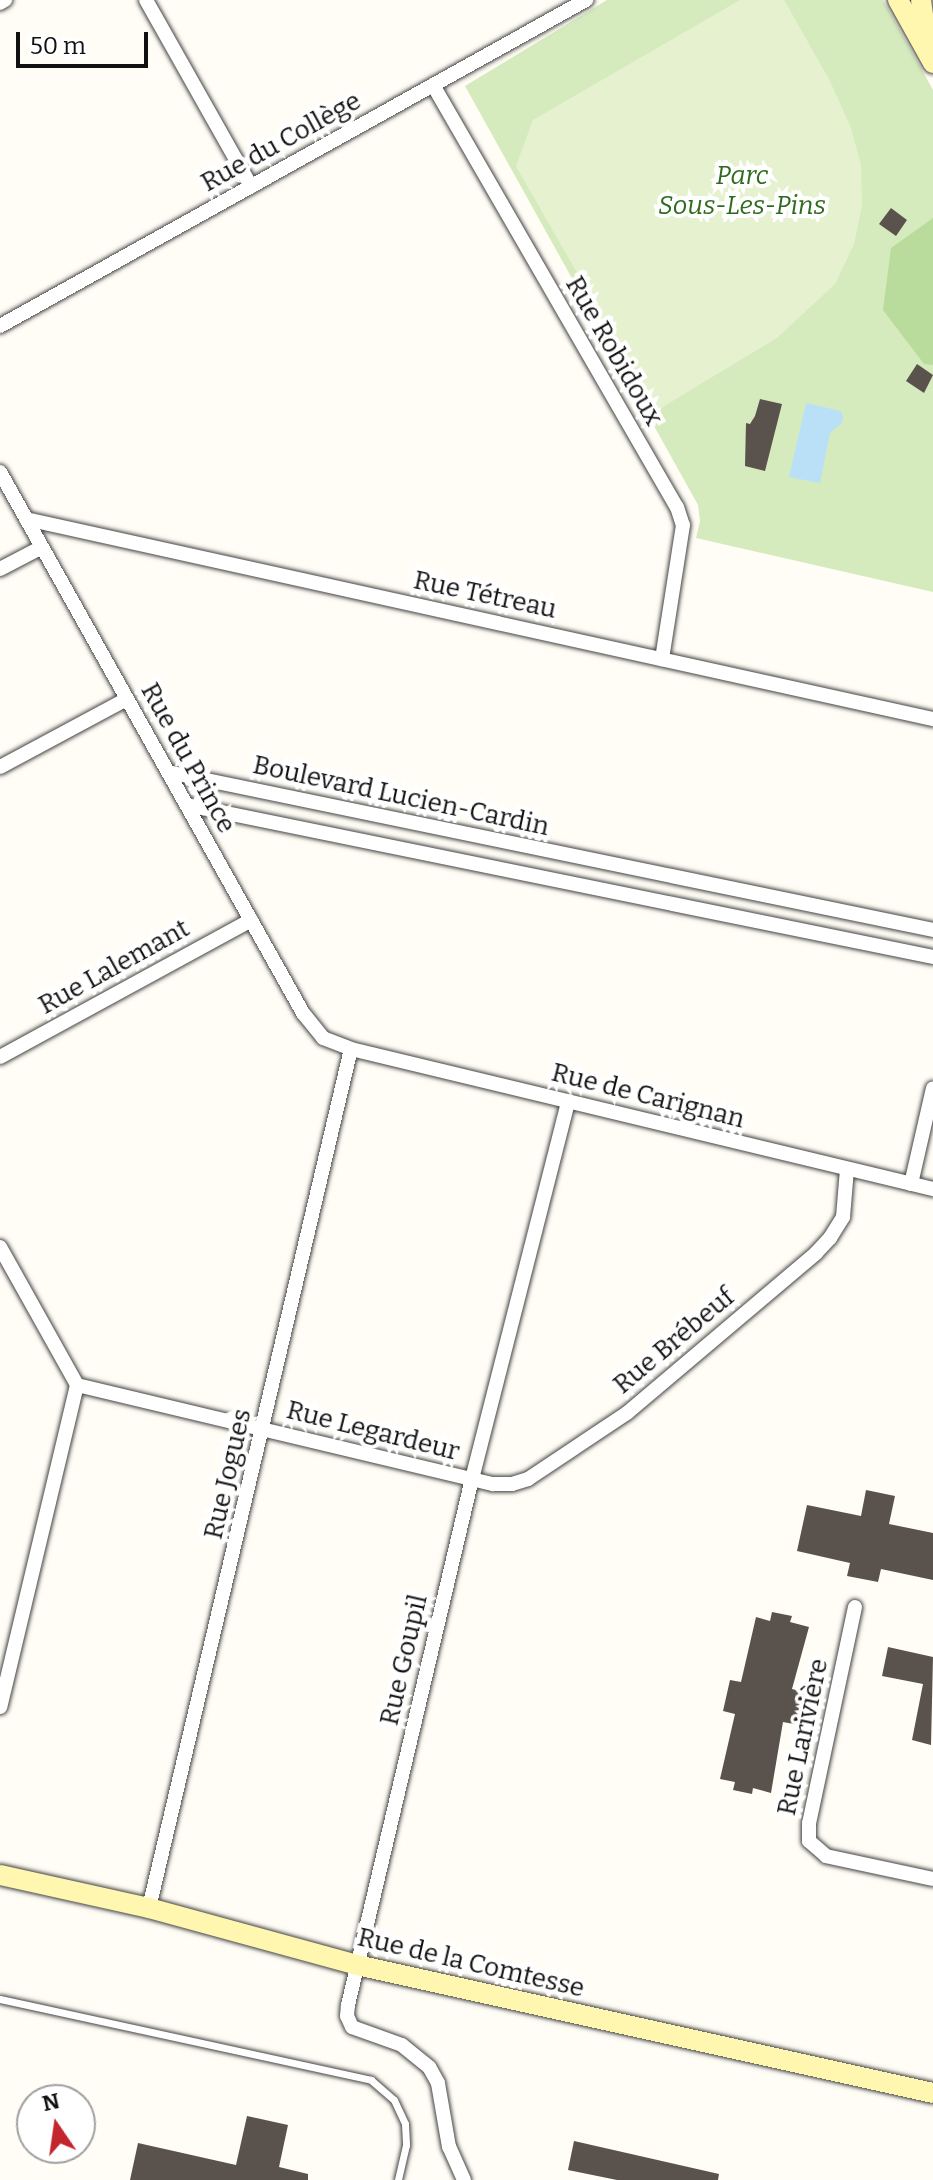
<!DOCTYPE html>
<meta charset="utf-8">
<style>
body{margin:0}
#map{position:relative;width:933px;height:2180px;overflow:hidden;background:#fffdf5;font-family:Bitter,serif}
div>[style]{position:absolute}
[style*='--x']{left:calc(var(--x)*1px);top:calc(var(--y)*1px);width:calc(var(--w)*1px);rotate:calc(var(--a)*1deg)}
.green>*{inset:0;background:#d5ebbd}
.forest>*{inset:0;background:#b9dc9c}
.pitch>*{inset:0;background:#e6f2cf}
.water>*{inset:0;background:#b9e0f7}
.building>*{inset:0;background:#5a524d}
.roads{filter:drop-shadow(0 0 2px #444) drop-shadow(0 0 2px #444)}
.lane>*{height:7px;margin:-3.5px;padding:0 3.5px;transform-origin:3.5px;border-radius:3.5px;background:#fff}
.street>*{height:14px;margin:-7px;padding:0 7px;transform-origin:7px;border-radius:7px;background:#fff}
.secondary>*{height:20px;margin:-10px;padding:0 10px;transform-origin:10px;border-radius:10px;background:#fff6b0}
span{translate:-50% -50%;white-space:nowrap;text-align:center;line-height:1.15;-webkit-text-stroke:8px #fff;paint-order:stroke}
.street-label{font-size:26px;color:#111}
.park-label{font-size:26px;color:#2f6b1f;font-style:italic}
.north{position:absolute;left:16px;top:2084px;width:80px;height:80px;box-sizing:border-box;background:#fff;border:2px solid #a0a0a0;border-radius:50%;rotate:347deg;font-size:22px;font-weight:700;line-height:32px;text-align:center;color:#111}
.north::after{content:'';display:block;margin:auto;width:28px;height:36px;background:#c4262e;clip-path:polygon(50% 0,100% 100%,50% 72%,0 100%)}
.scale{position:absolute;left:16px;top:32px;width:132px;height:36px;box-sizing:border-box;border:4px solid #111;border-top:0;padding-left:10px;font-size:24px;line-height:28px;white-space:nowrap;color:#111;-webkit-text-stroke:6px #fff;paint-order:stroke}
</style>
<div id="map">
<div class="green">
<div style="clip-path:polygon(607px 0,883px 0,933px 90px,933px 592px,696px 538px,700px 521px,698px 505px,465px 86px)"></div>
</div>
<div class="forest">
<div style="clip-path:polygon(933px 218px,933px 365px,924px 364px,883px 310px,891px 248px)"></div>
</div>
<div class="pitch">
<div style="clip-path:polygon(740px 0,784px 0,829px 79px,851px 128px,861px 165px,862px 206px,854px 244px,835px 284px,777px 338px,656px 411px,516px 166px,533px 120px)"></div>
</div>
<div class="water">
<div style="clip-path:polygon(806px 403px,841px 411px,843px 417px,842px 423px,830px 433px,820px 483px,789px 477px)"></div>
</div>
<div class="building">
<div style="clip-path:polygon(891px 208px,907px 220px,896px 236px,879px 224px)"></div>
<div style="clip-path:polygon(917px 364px,933px 375px,924px 393px,906px 381px)"></div>
<div style="clip-path:polygon(760px 399px,782px 404px,765px 471px,745px 466px,746px 423px,750px 424px,755px 416px)"></div>
<div style="clip-path:polygon(866px 1490px,895px 1496px,889px 1524px,933px 1533px,933px 1580px,881px 1569px,878px 1582px,847px 1576px,850px 1563px,797px 1551px,807px 1505px,861px 1516px)"></div>
<div style="clip-path:polygon(772px 1612px,792px 1616px,790px 1622px,809px 1627px,792px 1689px,807px 1693px,799px 1725px,783px 1722px,771px 1793px,753px 1788px,752px 1794px,733px 1790px,735px 1782px,720px 1779px,735px 1714px,723px 1711px,730px 1680px,741px 1682px,756px 1617px,770px 1621px)"></div>
<div style="clip-path:polygon(888px 1647px,933px 1657px,931px 1745px,912px 1740px,923px 1684px,882px 1676px)"></div>
<div style="clip-path:polygon(247px 2116px,288px 2125px,279px 2167px,308px 2174px,308px 2180px,130px 2180px,138px 2143px,236px 2165px)"></div>
<div style="clip-path:polygon(574px 2141px,719px 2174px,718px 2180px,617px 2180px,568px 2170px)"></div>
</div>
<div class="roads">
<div class="lane">
<div style="--x:0;--y:1999;--w:380;--a:12.3"></div>
<div style="--x:371;--y:2080;--w:30;--a:41"></div>
<div style="--x:394;--y:2100;--w:26;--a:65"></div>
<div style="--x:405;--y:2124;--w:21;--a:87"></div>
<div style="--x:406;--y:2145;--w:36;--a:103"></div>
</div>
<div class="street">
<div style="--x:146;--y:0;--w:214;--a:60.6"></div>
<div style="--x:0;--y:3;--w:6;--a:-31"></div>
<div style="--x:433;--y:85;--w:487;--a:60"></div>
<div style="--x:677;--y:507;--w:19;--a:72"></div>
<div style="--x:683;--y:525;--w:136;--a:98.9"></div>
<div style="--x:0;--y:326;--w:671;--a:-29.09"></div>
<div style="--x:0;--y:472;--w:620;--a:60.75"></div>
<div style="--x:303;--y:1013;--w:32;--a:51"></div>
<div style="--x:323;--y:1038;--w:30;--a:21"></div>
<div style="--x:351;--y:1049;--w:599;--a:13.53"></div>
<div style="--x:26;--y:519;--w:929;--a:12.44"></div>
<div style="--x:0;--y:569;--w:47;--a:-27.6"></div>
<div style="--x:0;--y:767;--w:144;--a:-28.2"></div>
<div style="--x:168;--y:772;--w:781;--a:11.67"></div>
<div style="--x:187;--y:805;--w:761;--a:11.52"></div>
<div style="--x:0;--y:1057;--w:286;--a:-28.6"></div>
<div style="--x:911;--y:1184;--w:98;--a:-77.1"></div>
<div style="--x:0;--y:1247;--w:158;--a:60.8"></div>
<div style="--x:77;--y:1385;--w:331;--a:103.4"></div>
<div style="--x:77;--y:1385;--w:428;--a:13.4"></div>
<div style="--x:493;--y:1484;--w:19;--a:0"></div>
<div style="--x:512;--y:1484;--w:17;--a:-17"></div>
<div style="--x:528;--y:1479;--w:119;--a:-33.7"></div>
<div style="--x:627;--y:1413;--w:248;--a:-40.2"></div>
<div style="--x:816;--y:1253;--w:21;--a:-47"></div>
<div style="--x:830;--y:1238;--w:25;--a:-58"></div>
<div style="--x:843;--y:1217;--w:48;--a:-85.2"></div>
<div style="--x:855;--y:1607;--w:221;--a:102"></div>
<div style="--x:809;--y:1823;--w:18;--a:90"></div>
<div style="--x:809;--y:1841;--w:23;--a:41"></div>
<div style="--x:826;--y:1856;--w:109;--a:12.1"></div>
<div style="--x:149;--y:1908;--w:882;--a:-76.77"></div>
<div style="--x:464;--y:2180;--w:36;--a:-114"></div>
<div style="--x:449;--y:2147;--w:65;--a:-99.8"></div>
<div style="--x:438;--y:2083;--w:18;--a:-119"></div>
<div style="--x:429;--y:2067;--w:35;--a:-141"></div>
<div style="--x:402;--y:2045;--w:53;--a:-160.2"></div>
<div style="--x:352;--y:2027;--w:12;--a:-114"></div>
<div style="--x:347;--y:2016;--w:11;--a:-85"></div>
<div style="--x:348;--y:2005;--w:540;--a:-76.74"></div>
<div style="--x:472;--y:1479;--w:390;--a:-75.7"></div>
</div>
<div class="secondary">
<div style="--x:898;--y:0;--w:72;--a:60.9"></div>
<div style="--x:921;--y:0;--w:44;--a:82.2"></div>
<div style="--x:0;--y:1875;--w:153;--a:12.5"></div>
<div style="--x:149;--y:1908;--w:216;--a:15.3"></div>
<div style="--x:357;--y:1965;--w:590;--a:12.53"></div>
</div>
</div>
<div class="street-label">
<span style="left:281px;top:142px;rotate:-29deg">Rue du Collège</span>
<span style="left:614px;top:351px;rotate:60deg">Rue Robidoux</span>
<span style="left:485px;top:595px;rotate:12deg">Rue Tétreau</span>
<span style="left:188px;top:758px;rotate:61deg">Rue du Prince</span>
<span style="left:401px;top:796px;rotate:12deg">Boulevard Lucien-Cardin</span>
<span style="left:114px;top:967px;rotate:-29deg">Rue Lalemant</span>
<span style="left:648px;top:1096px;rotate:14deg">Rue de Carignan</span>
<span style="left:674px;top:1341px;rotate:-40deg">Rue Brébeuf</span>
<span style="left:373px;top:1431px;rotate:14deg">Rue Legardeur</span>
<span style="left:228px;top:1474px;rotate:-77deg">Rue Jogues</span>
<span style="left:404px;top:1660px;rotate:-77deg">Rue Goupil</span>
<span style="left:803px;top:1737px;rotate:-78deg">Rue Larivière</span>
<span style="left:471px;top:1963px;rotate:13deg">Rue de la Comtesse</span>
</div>
<div class="park-label">
<span style="left:742px;top:191px">Parc<br>Sous-Les-Pins</span>
</div>
<div class="north">N</div>
<div class="scale">50 m</div>
</div>
